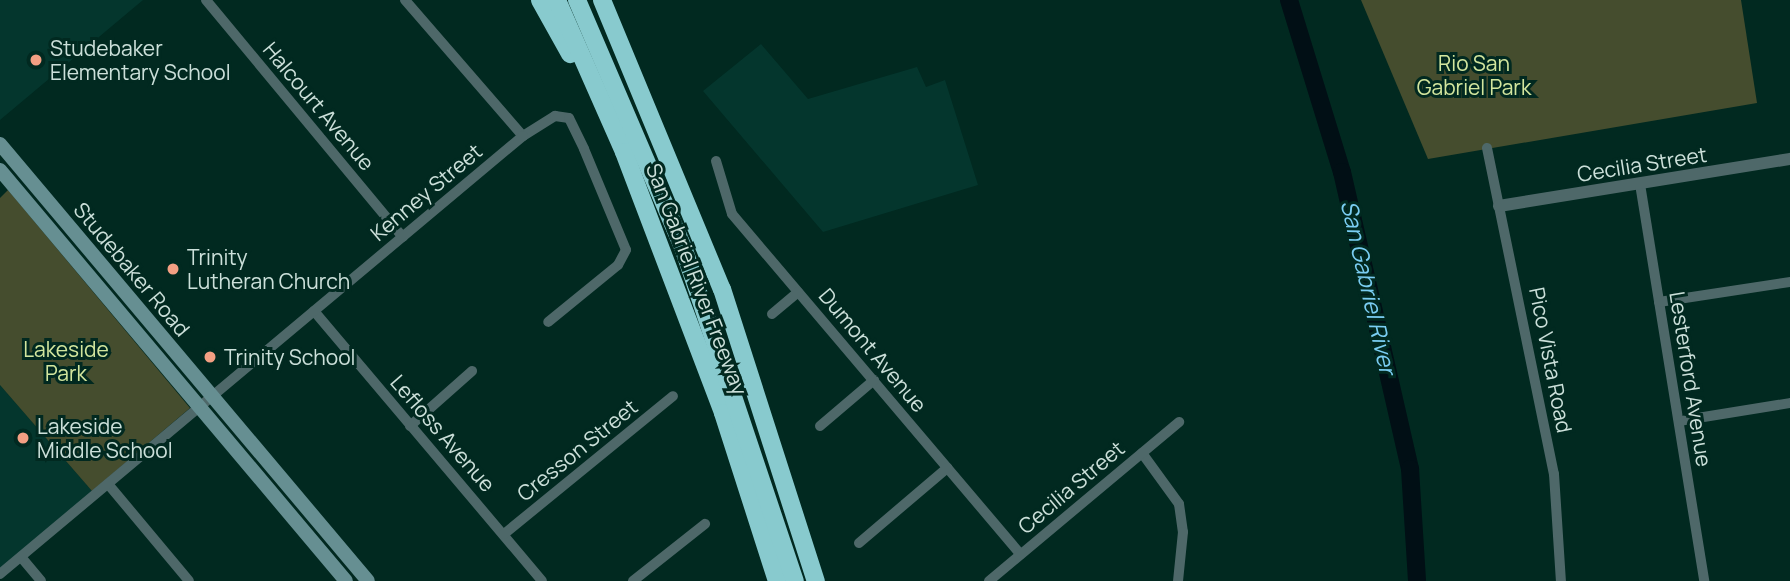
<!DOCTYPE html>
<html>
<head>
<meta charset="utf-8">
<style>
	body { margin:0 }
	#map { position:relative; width:1790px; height:581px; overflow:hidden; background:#012920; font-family:Manrope,sans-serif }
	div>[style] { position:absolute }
	.built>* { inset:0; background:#04362d }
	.green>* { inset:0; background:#454d2e }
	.river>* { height:18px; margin:-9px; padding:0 9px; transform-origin:9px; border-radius:9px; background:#010f15 }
	.minor>* { height:10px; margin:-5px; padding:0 5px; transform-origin:5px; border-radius:5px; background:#4e6869 }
	.tertiary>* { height:12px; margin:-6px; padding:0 6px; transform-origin:6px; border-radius:6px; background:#4e6869 }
	.secondary>* { height:14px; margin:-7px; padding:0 7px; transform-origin:7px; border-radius:7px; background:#668f92 }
	.motorway>* { height:18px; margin:-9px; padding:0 9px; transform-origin:9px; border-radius:9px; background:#88cace }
	.dots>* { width:19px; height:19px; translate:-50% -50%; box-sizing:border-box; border:4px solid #012920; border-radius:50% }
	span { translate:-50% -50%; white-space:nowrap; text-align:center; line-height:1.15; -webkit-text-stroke:6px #012920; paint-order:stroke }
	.poi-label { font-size:21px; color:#cce0da }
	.left { translate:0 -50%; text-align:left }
	.park-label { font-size:21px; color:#d3e69e }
	.street-label { font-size:21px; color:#cce0da }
	.water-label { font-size:23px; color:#7acdf2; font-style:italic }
</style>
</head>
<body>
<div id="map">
	<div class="built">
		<i style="clip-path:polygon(0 0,143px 0,0 120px)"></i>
		<i style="clip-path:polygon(761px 44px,808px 99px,917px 67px,926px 87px,945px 80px,978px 185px,823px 232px,703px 91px)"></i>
		<i style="clip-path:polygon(0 385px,92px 491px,0 569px)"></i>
	</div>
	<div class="green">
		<i style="clip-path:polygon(1361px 0,1741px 0,1757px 103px,1428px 159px)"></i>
		<i style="clip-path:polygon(8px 190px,190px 408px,92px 491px,0 385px,0 198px)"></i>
	</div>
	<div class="river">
		<i style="left:1289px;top:0;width:180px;rotate:72.9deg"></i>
		<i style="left:1342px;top:172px;width:305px;rotate:77.1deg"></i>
		<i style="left:1410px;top:469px;width:112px;rotate:86.4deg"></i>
	</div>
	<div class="minor">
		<i style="left:206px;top:0;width:308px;rotate:50.3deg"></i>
		<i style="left:405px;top:0;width:180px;rotate:49.1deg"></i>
		<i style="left:523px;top:136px;width:38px;rotate:-32deg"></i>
		<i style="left:555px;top:116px;width:14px;rotate:8deg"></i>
		<i style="left:569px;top:118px;width:34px;rotate:64deg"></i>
		<i style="left:584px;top:149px;width:109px;rotate:67.4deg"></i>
		<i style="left:626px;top:250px;width:17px;rotate:118deg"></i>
		<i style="left:618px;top:265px;width:90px;rotate:140.8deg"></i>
		<i style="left:1487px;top:148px;width:333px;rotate:78.4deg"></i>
		<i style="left:1554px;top:474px;width:107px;rotate:86.3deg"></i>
		<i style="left:716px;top:161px;width:55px;rotate:73.2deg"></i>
		<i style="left:732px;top:214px;width:446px;rotate:49.7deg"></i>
		<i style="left:1640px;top:184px;width:402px;rotate:80.8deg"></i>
		<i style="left:1659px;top:302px;width:133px;rotate:-8.7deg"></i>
		<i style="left:314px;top:311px;width:353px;rotate:49.8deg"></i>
		<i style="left:772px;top:314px;width:34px;rotate:-40deg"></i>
		<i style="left:1679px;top:421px;width:112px;rotate:-9.2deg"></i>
		<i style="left:410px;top:426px;width:83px;rotate:-41.6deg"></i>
		<i style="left:820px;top:426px;width:71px;rotate:-40.4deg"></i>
		<i style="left:1142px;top:453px;width:63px;rotate:54deg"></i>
		<i style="left:1179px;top:504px;width:28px;rotate:82deg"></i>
		<i style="left:1183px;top:532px;width:49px;rotate:95.8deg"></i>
		<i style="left:108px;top:484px;width:126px;rotate:50.1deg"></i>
		<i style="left:504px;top:534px;width:218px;rotate:-39.2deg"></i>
		<i style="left:859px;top:543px;width:116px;rotate:-40.4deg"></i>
		<i style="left:21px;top:557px;width:31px;rotate:50deg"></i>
		<i style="left:0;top:574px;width:682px;rotate:-39.95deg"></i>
		<i style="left:633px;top:581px;width:92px;rotate:-38.4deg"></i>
		<i style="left:989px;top:581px;width:248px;rotate:-39.9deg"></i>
	</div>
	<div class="tertiary">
		<i style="left:1499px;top:206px;width:295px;rotate:-9.2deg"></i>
	</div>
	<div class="secondary">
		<i style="left:0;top:144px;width:571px;rotate:49.9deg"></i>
		<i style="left:0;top:170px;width:537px;rotate:49.91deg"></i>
	</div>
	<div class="motorway">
		<i style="left:540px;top:0;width:62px;rotate:60.9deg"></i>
		<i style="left:557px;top:0;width:166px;rotate:66.2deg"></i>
		<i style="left:624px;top:152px;width:279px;rotate:69.2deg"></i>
		<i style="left:723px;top:413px;width:176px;rotate:72.2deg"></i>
		<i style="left:577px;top:0;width:272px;rotate:66.8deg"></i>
		<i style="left:684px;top:250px;width:349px;rotate:71.5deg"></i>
		<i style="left:602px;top:0;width:313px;rotate:67.5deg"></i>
		<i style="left:722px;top:289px;width:307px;rotate:72.2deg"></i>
	</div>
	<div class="dots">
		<i style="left:36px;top:60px;background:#f39f83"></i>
		<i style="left:173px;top:269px;background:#f39f83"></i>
		<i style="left:210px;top:357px;background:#f39f83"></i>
		<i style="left:23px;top:438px;background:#f39f83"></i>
	</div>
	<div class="poi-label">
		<span class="left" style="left:50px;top:60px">Studebaker<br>Elementary School</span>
		<span class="left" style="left:187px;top:269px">Trinity<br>Lutheran Church</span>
		<span class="left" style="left:224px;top:357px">Trinity School</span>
		<span class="left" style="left:37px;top:438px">Lakeside<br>Middle School</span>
	</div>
	<div class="park-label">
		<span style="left:1474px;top:75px">Rio San<br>Gabriel Park</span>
		<span style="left:66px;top:361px">Lakeside<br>Park</span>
	</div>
	<div class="street-label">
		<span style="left:319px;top:106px;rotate:50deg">Halcourt Avenue</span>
		<span style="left:1642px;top:164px;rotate:-9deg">Cecilia Street</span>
		<span style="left:426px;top:192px;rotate:-40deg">Kenney Street</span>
		<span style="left:132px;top:269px;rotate:50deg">Studebaker Road</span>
		<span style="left:697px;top:279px;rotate:69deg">San Gabriel River Freeway</span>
		<span style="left:873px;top:350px;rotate:50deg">Dumont Avenue</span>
		<span style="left:1551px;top:360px;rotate:79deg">Pico Vista Road</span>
		<span style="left:1691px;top:379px;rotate:81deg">Lesterford Avenue</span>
		<span style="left:443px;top:433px;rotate:49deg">Lefloss Avenue</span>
		<span style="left:577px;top:450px;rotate:-39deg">Cresson Street</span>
		<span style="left:1071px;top:487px;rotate:-40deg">Cecilia Street</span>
	</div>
	<div class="water-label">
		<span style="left:1369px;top:287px;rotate:77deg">San Gabriel River</span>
	</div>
</div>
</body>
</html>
